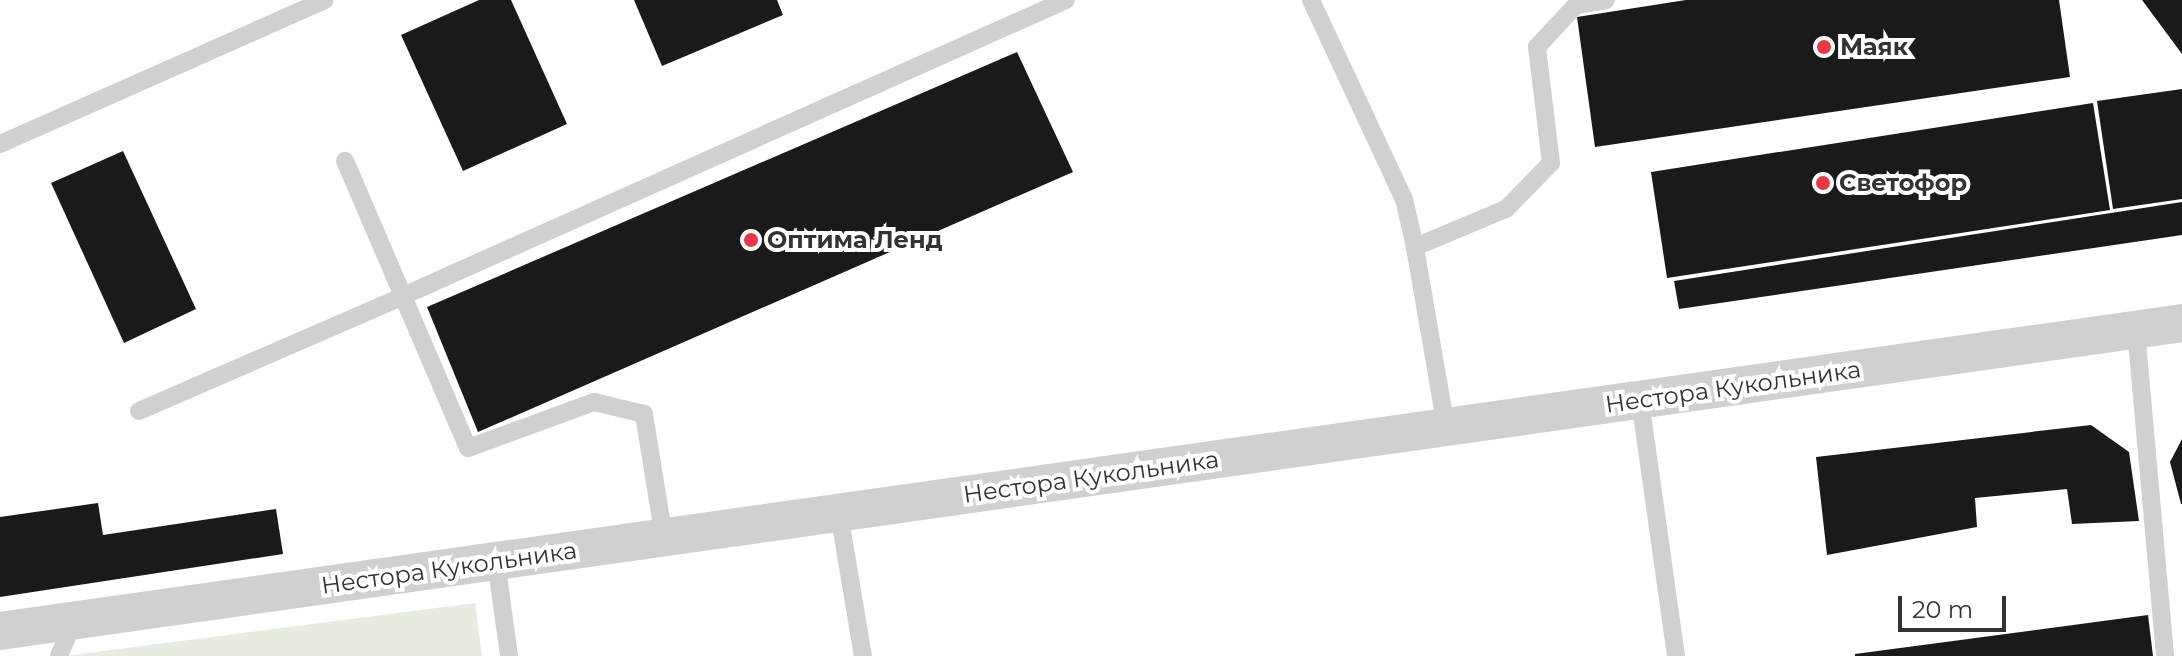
<!DOCTYPE html>
<html>
<head>
<meta charset="utf-8">
<style>
	body { margin:0 }
	#map { position:relative; width:2182px; height:656px; overflow:hidden; background:#fff; font-family:Montserrat,sans-serif }
	div>[style] { position:absolute }
	.green>* { inset:0; background:#e6ecdf }
	.building>* { inset:0; background:#1a1a1a }
	.lane>* { height:18px; margin:-9px; padding:0 9px; transform-origin:9px; border-radius:9px; background:#d0d0d0 }
	.street>* { height:38px; margin:-19px; padding:0 19px; transform-origin:19px; border-radius:19px; background:#d0d0d0 }
	.dots>* { width:22px; height:22px; translate:-50% -50%; box-sizing:border-box; border:4px solid #fff; border-radius:50% }
	span { translate:-50% -50%; white-space:nowrap; text-align:center; line-height:1.15; -webkit-text-stroke:8px #fff; paint-order:stroke }
	.poi-label { font-size:24px; color:#333; font-weight:700 }
	.left { translate:0 -50%; text-align:left }
	.street-label { font-size:24px; color:#333 }
	.scale { position:absolute; left:1898px; top:596px; width:108px; height:36px; box-sizing:border-box; border:4px solid #333; border-top:0; padding-left:10px; font-size:24px; line-height:28px; white-space:nowrap; color:#333; -webkit-text-stroke:6px #fff; paint-order:stroke }
</style>
</head>
<body>
<div id="map">
	<div class="green">
		<i style="clip-path:polygon(475px 603px,482px 656px,65px 656px)"></i>
	</div>
	<div class="building">
		<i style="clip-path:polygon(479px 0,511px 0,567px 124px,463px 171px,401px 35px)"></i>
		<i style="clip-path:polygon(634px 0,777px 0,783px 15px,662px 66px)"></i>
		<i style="clip-path:polygon(1686px 0,2059px 0,2070px 77px,1595px 147px,1577px 17px)"></i>
		<i style="clip-path:polygon(2142px 0,2182px 0,2182px 54px)"></i>
		<i style="clip-path:polygon(1017px 52px,1073px 172px,478px 432px,427px 307px)"></i>
		<i style="clip-path:polygon(2182px 89px,2182px 199px,2113px 209px,2097px 101px)"></i>
		<i style="clip-path:polygon(2093px 103px,2110px 210px,1667px 278px,1651px 172px)"></i>
		<i style="clip-path:polygon(123px 151px,196px 309px,124px 343px,51px 183px)"></i>
		<i style="clip-path:polygon(2182px 202px,2182px 235px,1679px 309px,1674px 281px)"></i>
		<i style="clip-path:polygon(2091px 425px,2129px 452px,2139px 521px,2072px 524px,2067px 489px,1975px 498px,1977px 527px,1827px 555px,1816px 457px)"></i>
		<i style="clip-path:polygon(2182px 439px,2182px 504px,2181px 504px,2170px 462px)"></i>
		<i style="clip-path:polygon(98px 503px,103px 535px,276px 509px,283px 554px,0 597px,0 517px)"></i>
		<i style="clip-path:polygon(2148px 615px,2153px 656px,1855px 656px,1855px 654px)"></i>
	</div>
	<div class="lane">
		<i style="left:1311px;top:0;width:220px;rotate:65deg"></i>
		<i style="left:1404px;top:199px;width:49px;rotate:77.1deg"></i>
		<i style="left:0;top:144px;width:355px;rotate:-23.9deg"></i>
		<i style="left:2136px;top:330px;width:327px;rotate:84.9deg"></i>
		<i style="left:1640px;top:400px;width:259px;rotate:82deg"></i>
		<i style="left:139px;top:411px;width:288px;rotate:-23.5deg"></i>
		<i style="left:403px;top:296px;width:147px;rotate:-113.2deg"></i>
		<i style="left:1446px;top:427px;width:183px;rotate:-99.8deg"></i>
		<i style="left:1415px;top:247px;width:99px;rotate:-22.7deg"></i>
		<i style="left:1506px;top:209px;width:64px;rotate:-45.6deg"></i>
		<i style="left:1551px;top:163px;width:117px;rotate:-96.9deg"></i>
		<i style="left:1537px;top:47px;width:57px;rotate:-47.1deg"></i>
		<i style="left:1576px;top:5px;width:30px;rotate:-9deg"></i>
		<i style="left:839px;top:513px;width:145px;rotate:80.5deg"></i>
		<i style="left:664px;top:538px;width:126px;rotate:-99.2deg"></i>
		<i style="left:644px;top:414px;width:51px;rotate:-166.5deg"></i>
		<i style="left:594px;top:402px;width:134px;rotate:159.9deg"></i>
		<i style="left:468px;top:448px;width:165px;rotate:-113.2deg"></i>
		<i style="left:403px;top:296px;width:726px;rotate:-24.06deg"></i>
		<i style="left:496px;top:561px;width:96px;rotate:82.2deg"></i>
		<i style="left:59px;top:656px;width:38px;rotate:-67deg"></i>
	</div>
	<div class="street">
		<i style="left:0;top:631px;width:2204px;rotate:-8.03deg"></i>
	</div>
	<div class="dots">
		<i style="left:1824px;top:47px;background:#e63946"></i>
		<i style="left:1823px;top:183px;background:#e63946"></i>
		<i style="left:751px;top:240px;background:#e63946"></i>
	</div>
	<div class="poi-label">
		<span class="left" style="left:1840px;top:47px">Маяк</span>
		<span class="left" style="left:1839px;top:183px">Светофор</span>
		<span class="left" style="left:767px;top:240px">Оптима Ленд</span>
	</div>
	<div class="street-label">
		<span style="left:1733px;top:387px;rotate:-8deg">Нестора Кукольника</span>
		<span style="left:1091px;top:477px;rotate:-8deg">Нестора Кукольника</span>
		<span style="left:449px;top:568px;rotate:-8deg">Нестора Кукольника</span>
	</div>
	<div class="scale">20 m</div>
</div>
</body>
</html>
